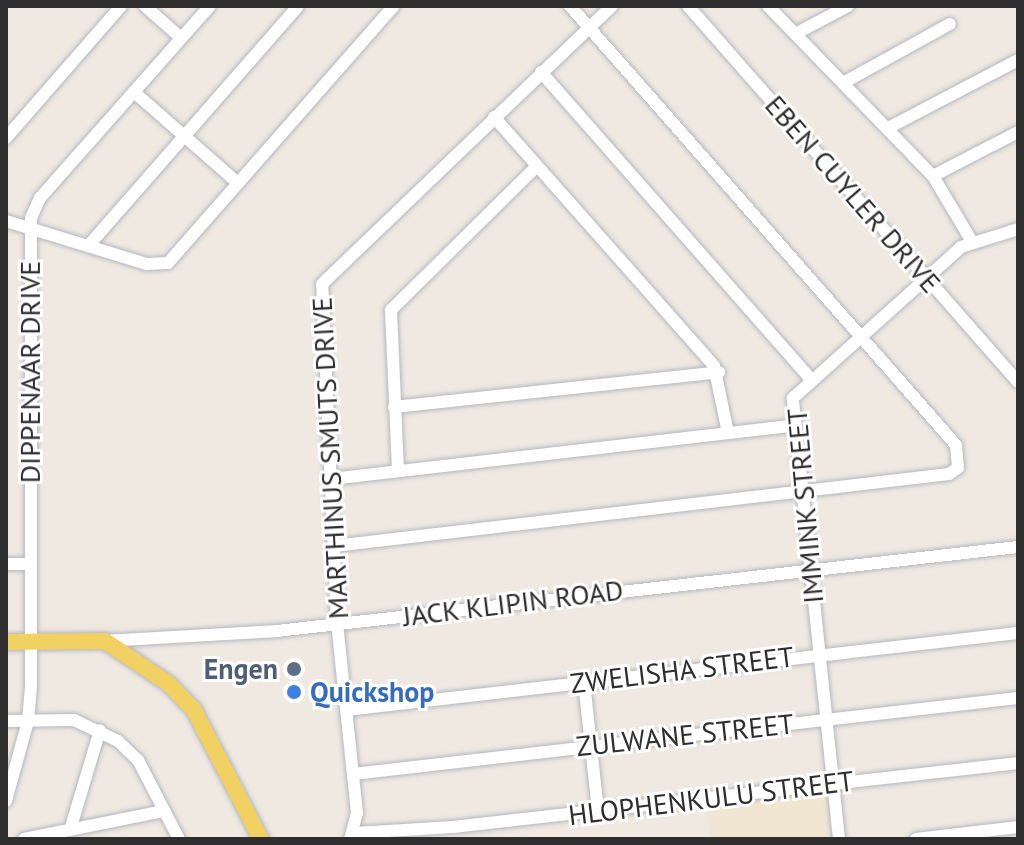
<!DOCTYPE html>
<html>
<head>
<meta charset="utf-8">
<style>
	body { margin:0 }
	#map { position:relative; width:1024px; height:845px; overflow:hidden; background:#efe9e1; font-family:"PT Sans",sans-serif }
	div>[style] { position:absolute }
	.education>* { inset:0; background:#f0e6d1 }
	.roads { filter:drop-shadow(0 0 2px #b4b7c1) drop-shadow(0 0 2px #b4b7c1) }
	.minor>* { height:12px; margin:-6px; padding:0 6px; transform-origin:6px; border-radius:6px; background:#fff }
	.major>* { height:16px; margin:-8px; padding:0 8px; transform-origin:8px; border-radius:8px; background:#f2d163 }
	.dots>* { width:22px; height:22px; translate:-50% -50%; box-sizing:border-box; border:4px solid #fff; border-radius:50% }
	span { translate:-50% -50%; white-space:nowrap; text-align:center; line-height:1.15; -webkit-text-stroke:6px #fff; paint-order:stroke }
	.street-label { font-size:28px; color:#2e2e2e }
	.service-label { font-size:28px; color:#4e5e75; font-weight:700 }
	.right { translate:-100% -50%; text-align:right }
	.shop-label { font-size:28px; color:#366cbe; font-weight:700 }
	.left { translate:0 -50%; text-align:left }
	.frame { position:absolute; inset:0; border:8px solid #2e2e2e; pointer-events:none }
</style>
</head>
<body>
<div id="map">
	<div class="education">
		<i style="clip-path:polygon(826px 789px,832px 839px,710px 839px,706px 804px)"></i>
	</div>
	<div class="roads">
		<div class="minor">
			<i style="left:145px;top:6px;width:48px;rotate:41.6deg"></i>
			<i style="left:688px;top:6px;width:500px;rotate:48.73deg"></i>
			<i style="left:768px;top:6px;width:237px;rotate:45.9deg"></i>
			<i style="left:933px;top:176px;width:74px;rotate:59.3deg"></i>
			<i style="left:795px;top:34px;width:60px;rotate:-27.8deg"></i>
			<i style="left:541px;top:72px;width:409px;rotate:48.7deg"></i>
			<i style="left:843px;top:83px;width:122px;rotate:-28.9deg"></i>
			<i style="left:134px;top:92px;width:138px;rotate:41.2deg"></i>
			<i style="left:494px;top:117px;width:332px;rotate:48.5deg"></i>
			<i style="left:714px;top:366px;width:68px;rotate:78.2deg"></i>
			<i style="left:888px;top:128px;width:147px;rotate:-27.6deg"></i>
			<i style="left:6px;top:138px;width:175px;rotate:-48.9deg"></i>
			<i style="left:933px;top:176px;width:96px;rotate:-27.4deg"></i>
			<i style="left:6px;top:221px;width:147px;rotate:17deg"></i>
			<i style="left:147px;top:264px;width:21px;rotate:-3deg"></i>
			<i style="left:168px;top:263px;width:342px;rotate:-48.7deg"></i>
			<i style="left:89px;top:245px;width:317px;rotate:-48.8deg"></i>
			<i style="left:394px;top:407px;width:327px;rotate:-6.1deg"></i>
			<i style="left:398px;top:471px;width:161px;rotate:-92.5deg"></i>
			<i style="left:391px;top:310px;width:205px;rotate:-44.6deg"></i>
			<i style="left:331px;top:479px;width:464px;rotate:-6.6deg"></i>
			<i style="left:334px;top:546px;width:619px;rotate:-6.68deg"></i>
			<i style="left:949px;top:474px;width:11px;rotate:-34deg"></i>
			<i style="left:958px;top:468px;width:23px;rotate:-95deg"></i>
			<i style="left:956px;top:445px;width:585px;rotate:-131.32deg"></i>
			<i style="left:6px;top:564px;width:24px"></i>
			<i style="left:105px;top:641px;width:172px;rotate:-3.3deg"></i>
			<i style="left:277px;top:631px;width:746px;rotate:-6.47deg"></i>
			<i style="left:584px;top:682px;width:130px;rotate:83.8deg"></i>
			<i style="left:346px;top:710px;width:676px;rotate:-6.54deg"></i>
			<i style="left:6px;top:721px;width:68px;rotate:-0.8deg"></i>
			<i style="left:74px;top:720px;width:49px;rotate:25.5deg"></i>
			<i style="left:118px;top:741px;width:28px;rotate:44deg"></i>
			<i style="left:138px;top:760px;width:89px;rotate:62.6deg"></i>
			<i style="left:353px;top:774px;width:669px;rotate:-6.52deg"></i>
			<i style="left:6px;top:801px;width:83px;rotate:-74.6deg"></i>
			<i style="left:28px;top:721px;width:36px;rotate:-85deg"></i>
			<i style="left:31px;top:685px;width:467px;rotate:-90deg"></i>
			<i style="left:31px;top:218px;width:22px;rotate:-66deg"></i>
			<i style="left:40px;top:198px;width:256px;rotate:-48.5deg"></i>
			<i style="left:70px;top:830px;width:104px;rotate:-73.3deg"></i>
			<i style="left:355px;top:833px;width:98px;rotate:-3.5deg"></i>
			<i style="left:453px;top:827px;width:569px;rotate:-6.46deg"></i>
			<i style="left:24px;top:839px;width:143px;rotate:-11.3deg"></i>
			<i style="left:350px;top:839px;width:27px;rotate:-75deg"></i>
			<i style="left:357px;top:813px;width:191px;rotate:-96deg"></i>
			<i style="left:337px;top:623px;width:339px;rotate:-92.5deg"></i>
			<i style="left:322px;top:284px;width:402px;rotate:-43.8deg"></i>
			<i style="left:839px;top:839px;width:443px;rotate:-96deg"></i>
			<i style="left:793px;top:398px;width:226px;rotate:-41.9deg"></i>
			<i style="left:961px;top:247px;width:60px;rotate:-17.5deg"></i>
			<i style="left:916px;top:839px;width:103px;rotate:-6.7deg"></i>
		</div>
		<div class="major">
			<i style="left:6px;top:642px;width:99px;rotate:-0.6deg"></i>
			<i style="left:105px;top:641px;width:77px;rotate:33.9deg"></i>
			<i style="left:169px;top:684px;width:36px;rotate:46deg"></i>
			<i style="left:194px;top:710px;width:145px;rotate:62.6deg"></i>
		</div>
	</div>
	<div class="dots">
		<i style="left:294px;top:669px;background:#5c6f8a"></i>
		<i style="left:294px;top:692px;background:#3f7fe0"></i>
	</div>
	<div class="street-label">
		<span style="left:853px;top:194px;rotate:49deg">EBEN CUYLER DRIVE</span>
		<span style="left:30px;top:372px;rotate:-90deg">DIPPENAAR DRIVE</span>
		<span style="left:330px;top:458px;rotate:-93deg">MARTHINUS SMUTS DRIVE</span>
		<span style="left:805px;top:506px;rotate:-95deg">IMMINK STREET</span>
		<span style="left:513px;top:603px;rotate:-7deg">JACK KLIPIN ROAD</span>
		<span style="left:682px;top:670px;rotate:-7deg">ZWELISHA STREET</span>
		<span style="left:685px;top:735px;rotate:-6deg">ZULWANE STREET</span>
		<span style="left:711px;top:798px;rotate:-7deg">HLOPHENKULU STREET</span>
	</div>
	<div class="service-label">
		<span class="right" style="left:278px;top:669px">Engen</span>
	</div>
	<div class="shop-label">
		<span class="left" style="left:310px;top:692px">Quickshop</span>
	</div>
	<div class="frame"></div>
</div>
</body>
</html>
